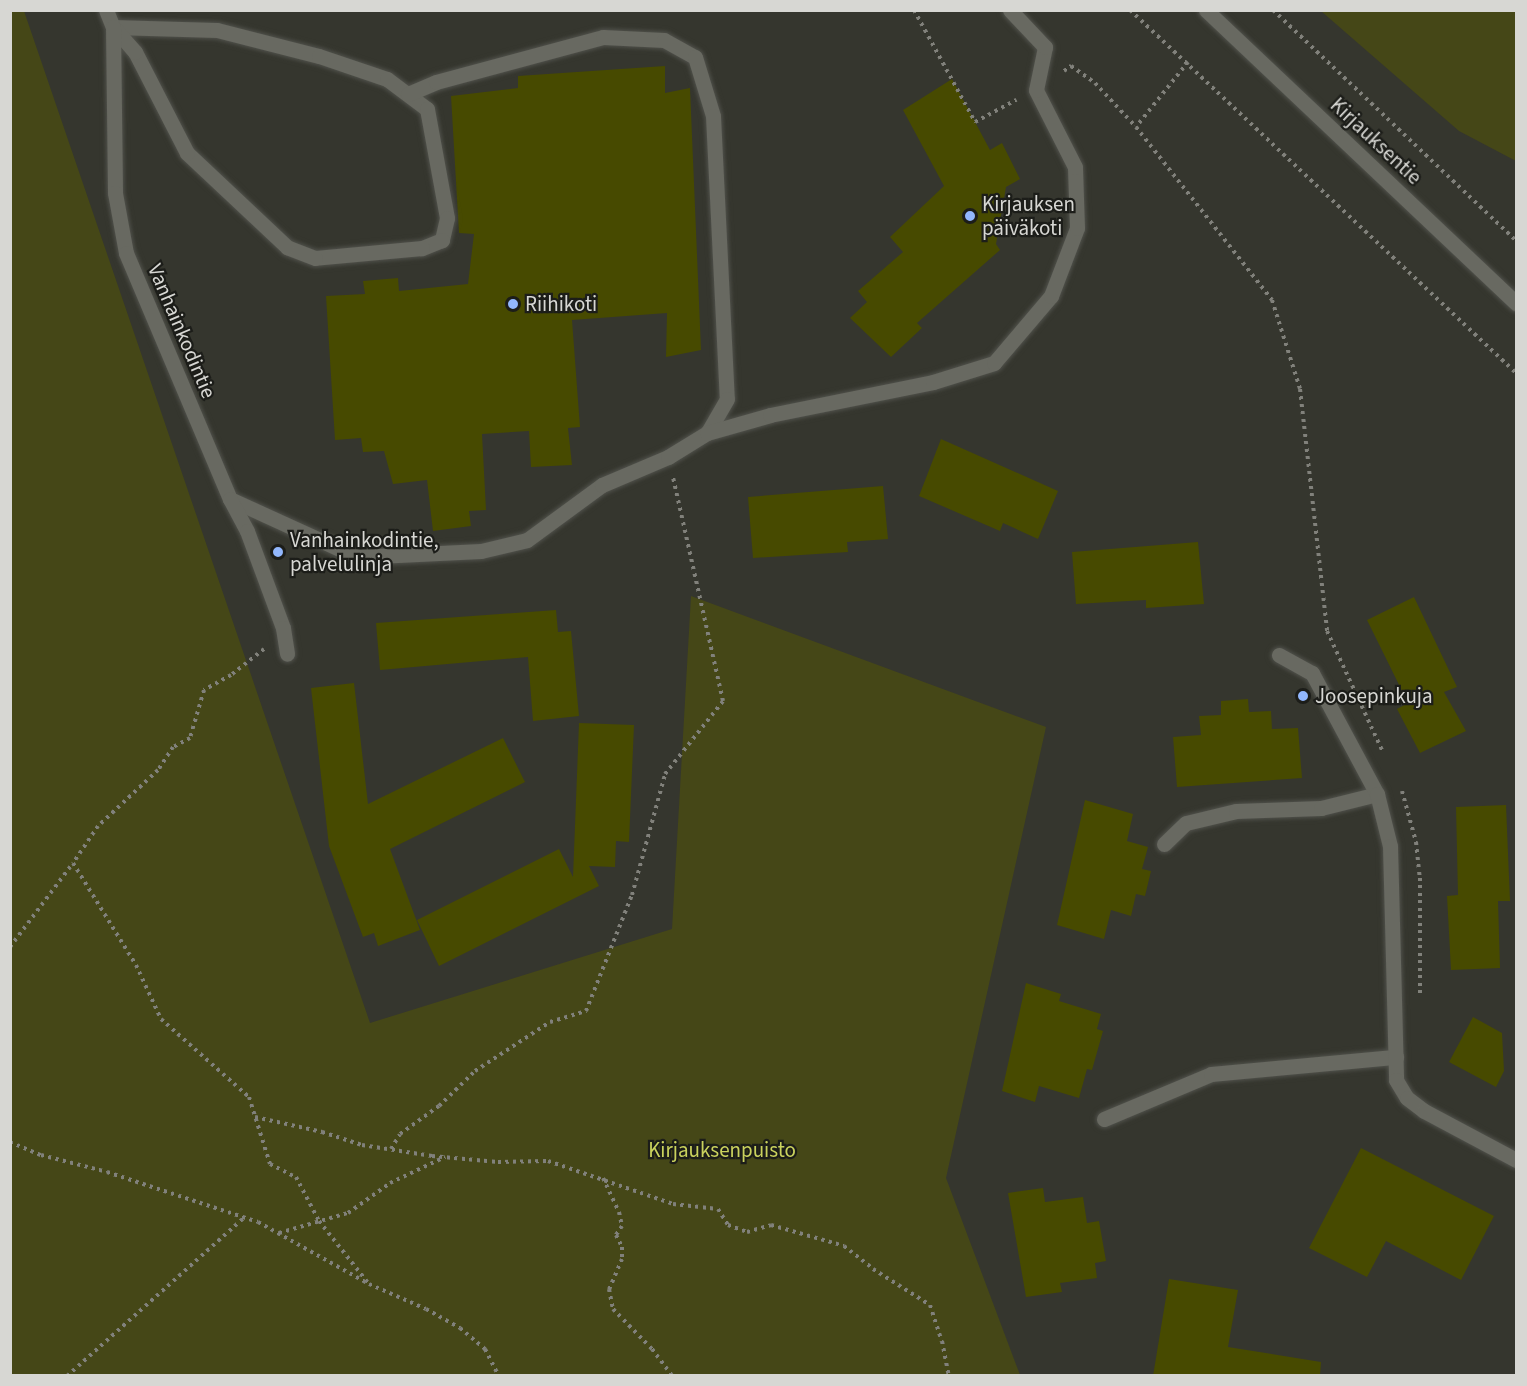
<!DOCTYPE html>
<html>
<head>
<meta charset="utf-8">
<style>
	body { margin:0 }
	#map { position:relative; width:1527px; height:1386px; overflow:hidden; background:#35362e; font-family:"Source Sans 3",sans-serif }
	div>[style] { position:absolute }
	.green>* { inset:0; background:#454717 }
	.building>* { inset:0; background:#474a00 }
	.path>* { height:4px; margin-top:-2px; transform-origin:0; background:repeating-linear-gradient(90deg,#81817b 0 3px,transparent 0 7.5px) }
	.roads { filter:drop-shadow(0 0 2px #50514b) drop-shadow(0 0 2px #50514b) }
	.service>* { height:15px; margin:-7.5px; padding:0 7.5px; transform-origin:7.5px; border-radius:7.5px; background:#686961 }
	.minor>* { height:15px; margin:-7.5px; padding:0 7.5px; transform-origin:7.5px; border-radius:7.5px; background:#686961 }
	.tertiary>* { height:15px; margin:-7.5px; padding:0 7.5px; transform-origin:7.5px; border-radius:7.5px; background:#686961 }
	.dots>* { width:16px; height:16px; translate:-50% -50%; box-sizing:border-box; border:3px solid #1c1d19; border-radius:50% }
	span { translate:-50% -50%; white-space:nowrap; text-align:center; line-height:1.15; -webkit-text-stroke:4.5px #1c1d19; paint-order:stroke }
	.street-label { font-size:21px; color:#d7d7d3 }
	.poi-label { font-size:21px; color:#d7d7d3 }
	.left { translate:0 -50%; text-align:left }
	.park-label { font-size:21px; color:#cad25d }
	.frame { position:absolute; inset:0; border:12px solid #d7d7d3; pointer-events:none }
</style>
</head>
<body>
<div id="map">
	<div class="green">
		<i style="clip-path:polygon(10px 11px,24px 11px,370px 1023px,672px 929px,691px 596px,1046px 727px,946px 1178px,1020px 1375px,11px 1375px)"></i>
		<i style="clip-path:polygon(1321px 11px,1516px 11px,1516px 161px,1459px 131px)"></i>
	</div>
	<div class="building">
		<i style="clip-path:polygon(665px 66px,665px 93px,690px 88px,701px 350px,666px 357px,667px 313px,572px 320px,580px 427px,568px 428px,572px 465px,531px 467px,529px 431px,482px 434px,486px 510px,469px 511px,471px 526px,433px 531px,427px 480px,393px 484px,384px 451px,363px 452px,361px 438px,335px 440px,326px 296px,365px 294px,363px 281px,398px 278px,399px 291px,468px 284px,474px 234px,459px 233px,451px 96px,518px 88px,518px 76px)"></i>
		<i style="clip-path:polygon(952px 79px,990px 150px,1002px 143px,1020px 179px,1006px 187px,996px 244px,1000px 250px,917px 323px,922px 328px,891px 357px,850px 318px,867px 302px,858px 291px,903px 252px,890px 237px,944px 186px,903px 110px)"></i>
		<i style="clip-path:polygon(941px 439px,1058px 491px,1038px 539px,1003px 523px,1000px 531px,919px 496px)"></i>
		<i style="clip-path:polygon(883px 486px,888px 539px,847px 542px,848px 552px,753px 558px,748px 497px)"></i>
		<i style="clip-path:polygon(1198px 542px,1204px 604px,1146px 608px,1146px 600px,1076px 604px,1072px 552px)"></i>
		<i style="clip-path:polygon(1414px 597px,1457px 687px,1444px 692px,1466px 731px,1420px 753px,1397px 709px,1408px 703px,1367px 620px)"></i>
		<i style="clip-path:polygon(556px 610px,558px 632px,571px 631px,579px 716px,533px 721px,528px 657px,380px 670px,376px 623px)"></i>
		<i style="clip-path:polygon(354px 683px,368px 804px,503px 738px,525px 782px,390px 849px,420px 930px,378px 946px,374px 933px,363px 937px,329px 846px,311px 688px)"></i>
		<i style="clip-path:polygon(1248px 699px,1249px 712px,1271px 711px,1272px 729px,1298px 728px,1302px 778px,1177px 787px,1173px 737px,1201px 735px,1199px 716px,1221px 715px,1221px 701px)"></i>
		<i style="clip-path:polygon(579px 723px,634px 725px,629px 842px,616px 841px,615px 867px,589px 866px,599px 886px,439px 966px,417px 920px,559px 849px,573px 877px)"></i>
		<i style="clip-path:polygon(1085px 800px,1133px 814px,1127px 841px,1148px 847px,1142px 869px,1151px 871px,1145px 896px,1136px 894px,1131px 916px,1111px 910px,1104px 939px,1057px 925px)"></i>
		<i style="clip-path:polygon(1506px 805px,1510px 901px,1498px 901px,1500px 968px,1451px 970px,1447px 896px,1458px 895px,1456px 807px)"></i>
		<i style="clip-path:polygon(1026px 983px,1061px 994px,1059px 1001px,1101px 1014px,1097px 1029px,1103px 1031px,1092px 1070px,1087px 1069px,1079px 1098px,1039px 1086px,1035px 1102px,1002px 1091px)"></i>
		<i style="clip-path:polygon(1473px 1017px,1502px 1033px,1504px 1071px,1496px 1087px,1449px 1062px)"></i>
		<i style="clip-path:polygon(1361px 1148px,1494px 1216px,1461px 1280px,1386px 1241px,1367px 1277px,1309px 1248px)"></i>
		<i style="clip-path:polygon(1043px 1188px,1045px 1202px,1083px 1197px,1087px 1223px,1099px 1221px,1106px 1261px,1095px 1263px,1097px 1278px,1060px 1283px,1062px 1292px,1026px 1297px,1008px 1193px)"></i>
		<i style="clip-path:polygon(1169px 1279px,1238px 1290px,1228px 1347px,1321px 1362px,1320px 1376px,1153px 1376px)"></i>
	</div>
	<div class="path">
		<i style="left:914px;top:10px;width:128px;rotate:61.4deg"></i>
		<i style="left:975px;top:122px;width:47px;rotate:-28.2deg"></i>
		<i style="left:1130px;top:10px;width:530px;rotate:43.24deg"></i>
		<i style="left:1273px;top:10px;width:335px;rotate:43.5deg"></i>
		<i style="left:1188px;top:62px;width:83px;rotate:128.7deg"></i>
		<i style="left:1136px;top:127px;width:220px;rotate:51.8deg"></i>
		<i style="left:1272px;top:300px;width:93px;rotate:72.5deg"></i>
		<i style="left:1300px;top:389px;width:244px;rotate:83.6deg"></i>
		<i style="left:1327px;top:631px;width:133px;rotate:65.2deg"></i>
		<i style="left:1064px;top:71px;width:9px;rotate:-36deg"></i>
		<i style="left:1071px;top:66px;width:29px;rotate:35deg"></i>
		<i style="left:1095px;top:83px;width:60px;rotate:47deg"></i>
		<i style="left:264px;top:649px;width:42px;rotate:141.8deg"></i>
		<i style="left:231px;top:675px;width:31px;rotate:151deg"></i>
		<i style="left:204px;top:690px;width:50px;rotate:106.3deg"></i>
		<i style="left:190px;top:738px;width:19px;rotate:152deg"></i>
		<i style="left:173px;top:747px;width:27px;rotate:123deg"></i>
		<i style="left:158px;top:770px;width:82px;rotate:137deg"></i>
		<i style="left:98px;top:826px;width:45px;rotate:124deg"></i>
		<i style="left:73px;top:863px;width:120px;rotate:58.3deg"></i>
		<i style="left:136px;top:965px;width:60px;rotate:65.2deg"></i>
		<i style="left:161px;top:1019px;width:118px;rotate:41.6deg"></i>
		<i style="left:249px;top:1097px;width:70px;rotate:72.6deg"></i>
		<i style="left:270px;top:1164px;width:29px;rotate:27deg"></i>
		<i style="left:296px;top:1177px;width:50px;rotate:62.4deg"></i>
		<i style="left:319px;top:1221px;width:80px;rotate:51.6deg"></i>
		<i style="left:1402px;top:791px;width:53px;rotate:74.6deg"></i>
		<i style="left:1416px;top:842px;width:36px;rotate:84deg"></i>
		<i style="left:1420px;top:878px;width:116px;rotate:90deg"></i>
		<i style="left:10px;top:947px;width:105px;rotate:-53.1deg"></i>
		<i style="left:255px;top:1117px;width:69px;rotate:12.6deg"></i>
		<i style="left:322px;top:1132px;width:42px;rotate:18deg"></i>
		<i style="left:362px;top:1145px;width:71px;rotate:8.9deg"></i>
		<i style="left:432px;top:1156px;width:66px;rotate:5.2deg"></i>
		<i style="left:498px;top:1162px;width:50px;rotate:-1.1deg"></i>
		<i style="left:548px;top:1161px;width:132px;rotate:19deg"></i>
		<i style="left:673px;top:1204px;width:45px;rotate:6.3deg"></i>
		<i style="left:718px;top:1209px;width:19px;rotate:58deg"></i>
		<i style="left:728px;top:1225px;width:20px;rotate:20deg"></i>
		<i style="left:747px;top:1232px;width:25px;rotate:-16deg"></i>
		<i style="left:771px;top:1225px;width:76px;rotate:16deg"></i>
		<i style="left:844px;top:1246px;width:37px;rotate:38deg"></i>
		<i style="left:873px;top:1269px;width:67px;rotate:32.3deg"></i>
		<i style="left:930px;top:1305px;width:38px;rotate:72deg"></i>
		<i style="left:942px;top:1341px;width:36px;rotate:79deg"></i>
		<i style="left:10px;top:1142px;width:34px;rotate:23deg"></i>
		<i style="left:41px;top:1155px;width:68px;rotate:14.4deg"></i>
		<i style="left:107px;top:1172px;width:159px;rotate:18.3deg"></i>
		<i style="left:258px;top:1222px;width:127px;rotate:29.2deg"></i>
		<i style="left:369px;top:1284px;width:62px;rotate:23.7deg"></i>
		<i style="left:426px;top:1309px;width:39px;rotate:29deg"></i>
		<i style="left:460px;top:1328px;width:33px;rotate:40deg"></i>
		<i style="left:485px;top:1349px;width:30px;rotate:63deg"></i>
		<i style="left:391px;top:1149px;width:17px;rotate:-59deg"></i>
		<i style="left:400px;top:1134px;width:48px;rotate:-35.7deg"></i>
		<i style="left:439px;top:1106px;width:50px;rotate:-44.2deg"></i>
		<i style="left:475px;top:1071px;width:90px;rotate:-33.2deg"></i>
		<i style="left:550px;top:1022px;width:38px;rotate:-17deg"></i>
		<i style="left:586px;top:1011px;width:125px;rotate:-68.4deg"></i>
		<i style="left:632px;top:895px;width:125px;rotate:-74.7deg"></i>
		<i style="left:665px;top:774px;width:93px;rotate:-51.5deg"></i>
		<i style="left:723px;top:701px;width:229px;rotate:-102.6deg"></i>
		<i style="left:603px;top:1178px;width:38px;rotate:65deg"></i>
		<i style="left:619px;top:1212px;width:14px;rotate:78deg"></i>
		<i style="left:622px;top:1226px;width:11px;rotate:124deg"></i>
		<i style="left:616px;top:1235px;width:13px;rotate:63deg"></i>
		<i style="left:622px;top:1247px;width:12px;rotate:90deg"></i>
		<i style="left:622px;top:1259px;width:33px;rotate:113deg"></i>
		<i style="left:609px;top:1289px;width:20px;rotate:79deg"></i>
		<i style="left:613px;top:1309px;width:56px;rotate:45.7deg"></i>
		<i style="left:652px;top:1349px;width:34px;rotate:53deg"></i>
		<i style="left:279px;top:1233px;width:72px;rotate:-16.2deg"></i>
		<i style="left:348px;top:1213px;width:52px;rotate:-35.5deg"></i>
		<i style="left:390px;top:1183px;width:61px;rotate:-25.3deg"></i>
		<i style="left:67px;top:1376px;width:237px;rotate:-41.8deg"></i>
	</div>
	<div class="roads">
		<div class="service">
			<i style="left:113px;top:27px;width:104px;rotate:1.7deg"></i>
			<i style="left:217px;top:30px;width:105px;rotate:14.3deg"></i>
			<i style="left:319px;top:56px;width:72px;rotate:18.7deg"></i>
			<i style="left:387px;top:79px;width:50px;rotate:36.9deg"></i>
			<i style="left:427px;top:109px;width:111px;rotate:79.6deg"></i>
			<i style="left:447px;top:218px;width:23px;rotate:103deg"></i>
			<i style="left:442px;top:240px;width:22px;rotate:158deg"></i>
			<i style="left:422px;top:248px;width:107px;rotate:174.7deg"></i>
			<i style="left:315px;top:258px;width:30px;rotate:-159deg"></i>
			<i style="left:287px;top:247px;width:137px;rotate:-136.8deg"></i>
			<i style="left:187px;top:153px;width:114px;rotate:-117.2deg"></i>
			<i style="left:135px;top:52px;width:33px;rotate:-131deg"></i>
			<i style="left:408px;top:94px;width:30px;rotate:-23deg"></i>
			<i style="left:436px;top:82px;width:173px;rotate:-15.1deg"></i>
			<i style="left:603px;top:37px;width:61px;rotate:2.8deg"></i>
			<i style="left:664px;top:40px;width:35px;rotate:29deg"></i>
			<i style="left:695px;top:57px;width:62px;rotate:73deg"></i>
			<i style="left:713px;top:116px;width:283px;rotate:87.2deg"></i>
			<i style="left:727px;top:399px;width:39px;rotate:120deg"></i>
			<i style="left:230px;top:499px;width:140px;rotate:24.5deg"></i>
			<i style="left:357px;top:557px;width:124px;rotate:-2.8deg"></i>
			<i style="left:481px;top:551px;width:47px;rotate:-13.4deg"></i>
			<i style="left:527px;top:540px;width:93px;rotate:-36.3deg"></i>
			<i style="left:602px;top:485px;width:72px;rotate:-23deg"></i>
			<i style="left:668px;top:457px;width:46px;rotate:-31.6deg"></i>
			<i style="left:707px;top:433px;width:66px;rotate:-15.9deg"></i>
			<i style="left:770px;top:415px;width:166px;rotate:-11.4deg"></i>
			<i style="left:933px;top:382px;width:64px;rotate:-17.3deg"></i>
			<i style="left:994px;top:363px;width:88px;rotate:-49.6deg"></i>
			<i style="left:1051px;top:296px;width:73px;rotate:-69.1deg"></i>
			<i style="left:1077px;top:228px;width:61px;rotate:-91.9deg"></i>
			<i style="left:1075px;top:167px;width:86px;rotate:-116.9deg"></i>
			<i style="left:1036px;top:90px;width:44px;rotate:-78.2deg"></i>
			<i style="left:1164px;top:844px;width:30px;rotate:-44deg"></i>
			<i style="left:1186px;top:823px;width:51px;rotate:-13.5deg"></i>
			<i style="left:1236px;top:811px;width:85px;rotate:-2deg"></i>
			<i style="left:1321px;top:808px;width:58px;rotate:-14deg"></i>
			<i style="left:1104px;top:1119px;width:116px;rotate:-22.8deg"></i>
			<i style="left:1211px;top:1074px;width:186px;rotate:-5.3deg"></i>
		</div>
		<div class="minor">
			<i style="left:106px;top:10px;width:18px;rotate:68deg"></i>
			<i style="left:113px;top:27px;width:166px;rotate:89.3deg"></i>
			<i style="left:115px;top:193px;width:61px;rotate:79.6deg"></i>
			<i style="left:126px;top:253px;width:267px;rotate:67.1deg"></i>
			<i style="left:230px;top:499px;width:36px;rotate:62deg"></i>
			<i style="left:247px;top:531px;width:103px;rotate:69.6deg"></i>
			<i style="left:283px;top:628px;width:26px;rotate:81deg"></i>
			<i style="left:1010px;top:10px;width:51px;rotate:46.6deg"></i>
			<i style="left:1279px;top:655px;width:38px;rotate:29deg"></i>
			<i style="left:1312px;top:673px;width:137px;rotate:61.8deg"></i>
			<i style="left:1377px;top:794px;width:54px;rotate:76deg"></i>
			<i style="left:1390px;top:846px;width:234px;rotate:88.5deg"></i>
			<i style="left:1396px;top:1080px;width:21px;rotate:59deg"></i>
			<i style="left:1407px;top:1098px;width:21px;rotate:37deg"></i>
			<i style="left:1424px;top:1111px;width:104px;rotate:28deg"></i>
		</div>
		<div class="tertiary">
			<i style="left:1206px;top:10px;width:427px;rotate:43.4deg"></i>
		</div>
	</div>
	<div class="dots">
		<i style="left:970px;top:216px;background:#92b7fd"></i>
		<i style="left:513px;top:304px;background:#92b7fd"></i>
		<i style="left:278px;top:552px;background:#92b7fd"></i>
		<i style="left:1303px;top:696px;background:#92b7fd"></i>
	</div>
	<div class="street-label">
		<span style="left:1376px;top:141px;rotate:43deg">Kirjauksentie</span>
		<span style="left:182px;top:331px;rotate:67deg">Vanhainkodintie</span>
	</div>
	<div class="poi-label">
		<span class="left" style="left:982px;top:216px">Kirjauksen<br>päiväkoti</span>
		<span class="left" style="left:525px;top:304px">Riihikoti</span>
		<span class="left" style="left:290px;top:552px">Vanhainkodintie,<br>palvelulinja</span>
		<span class="left" style="left:1315px;top:696px">Joosepinkuja</span>
	</div>
	<div class="park-label">
		<span style="left:722px;top:1150px">Kirjauksenpuisto</span>
	</div>
	<div class="frame"></div>
</div>
</body>
</html>
